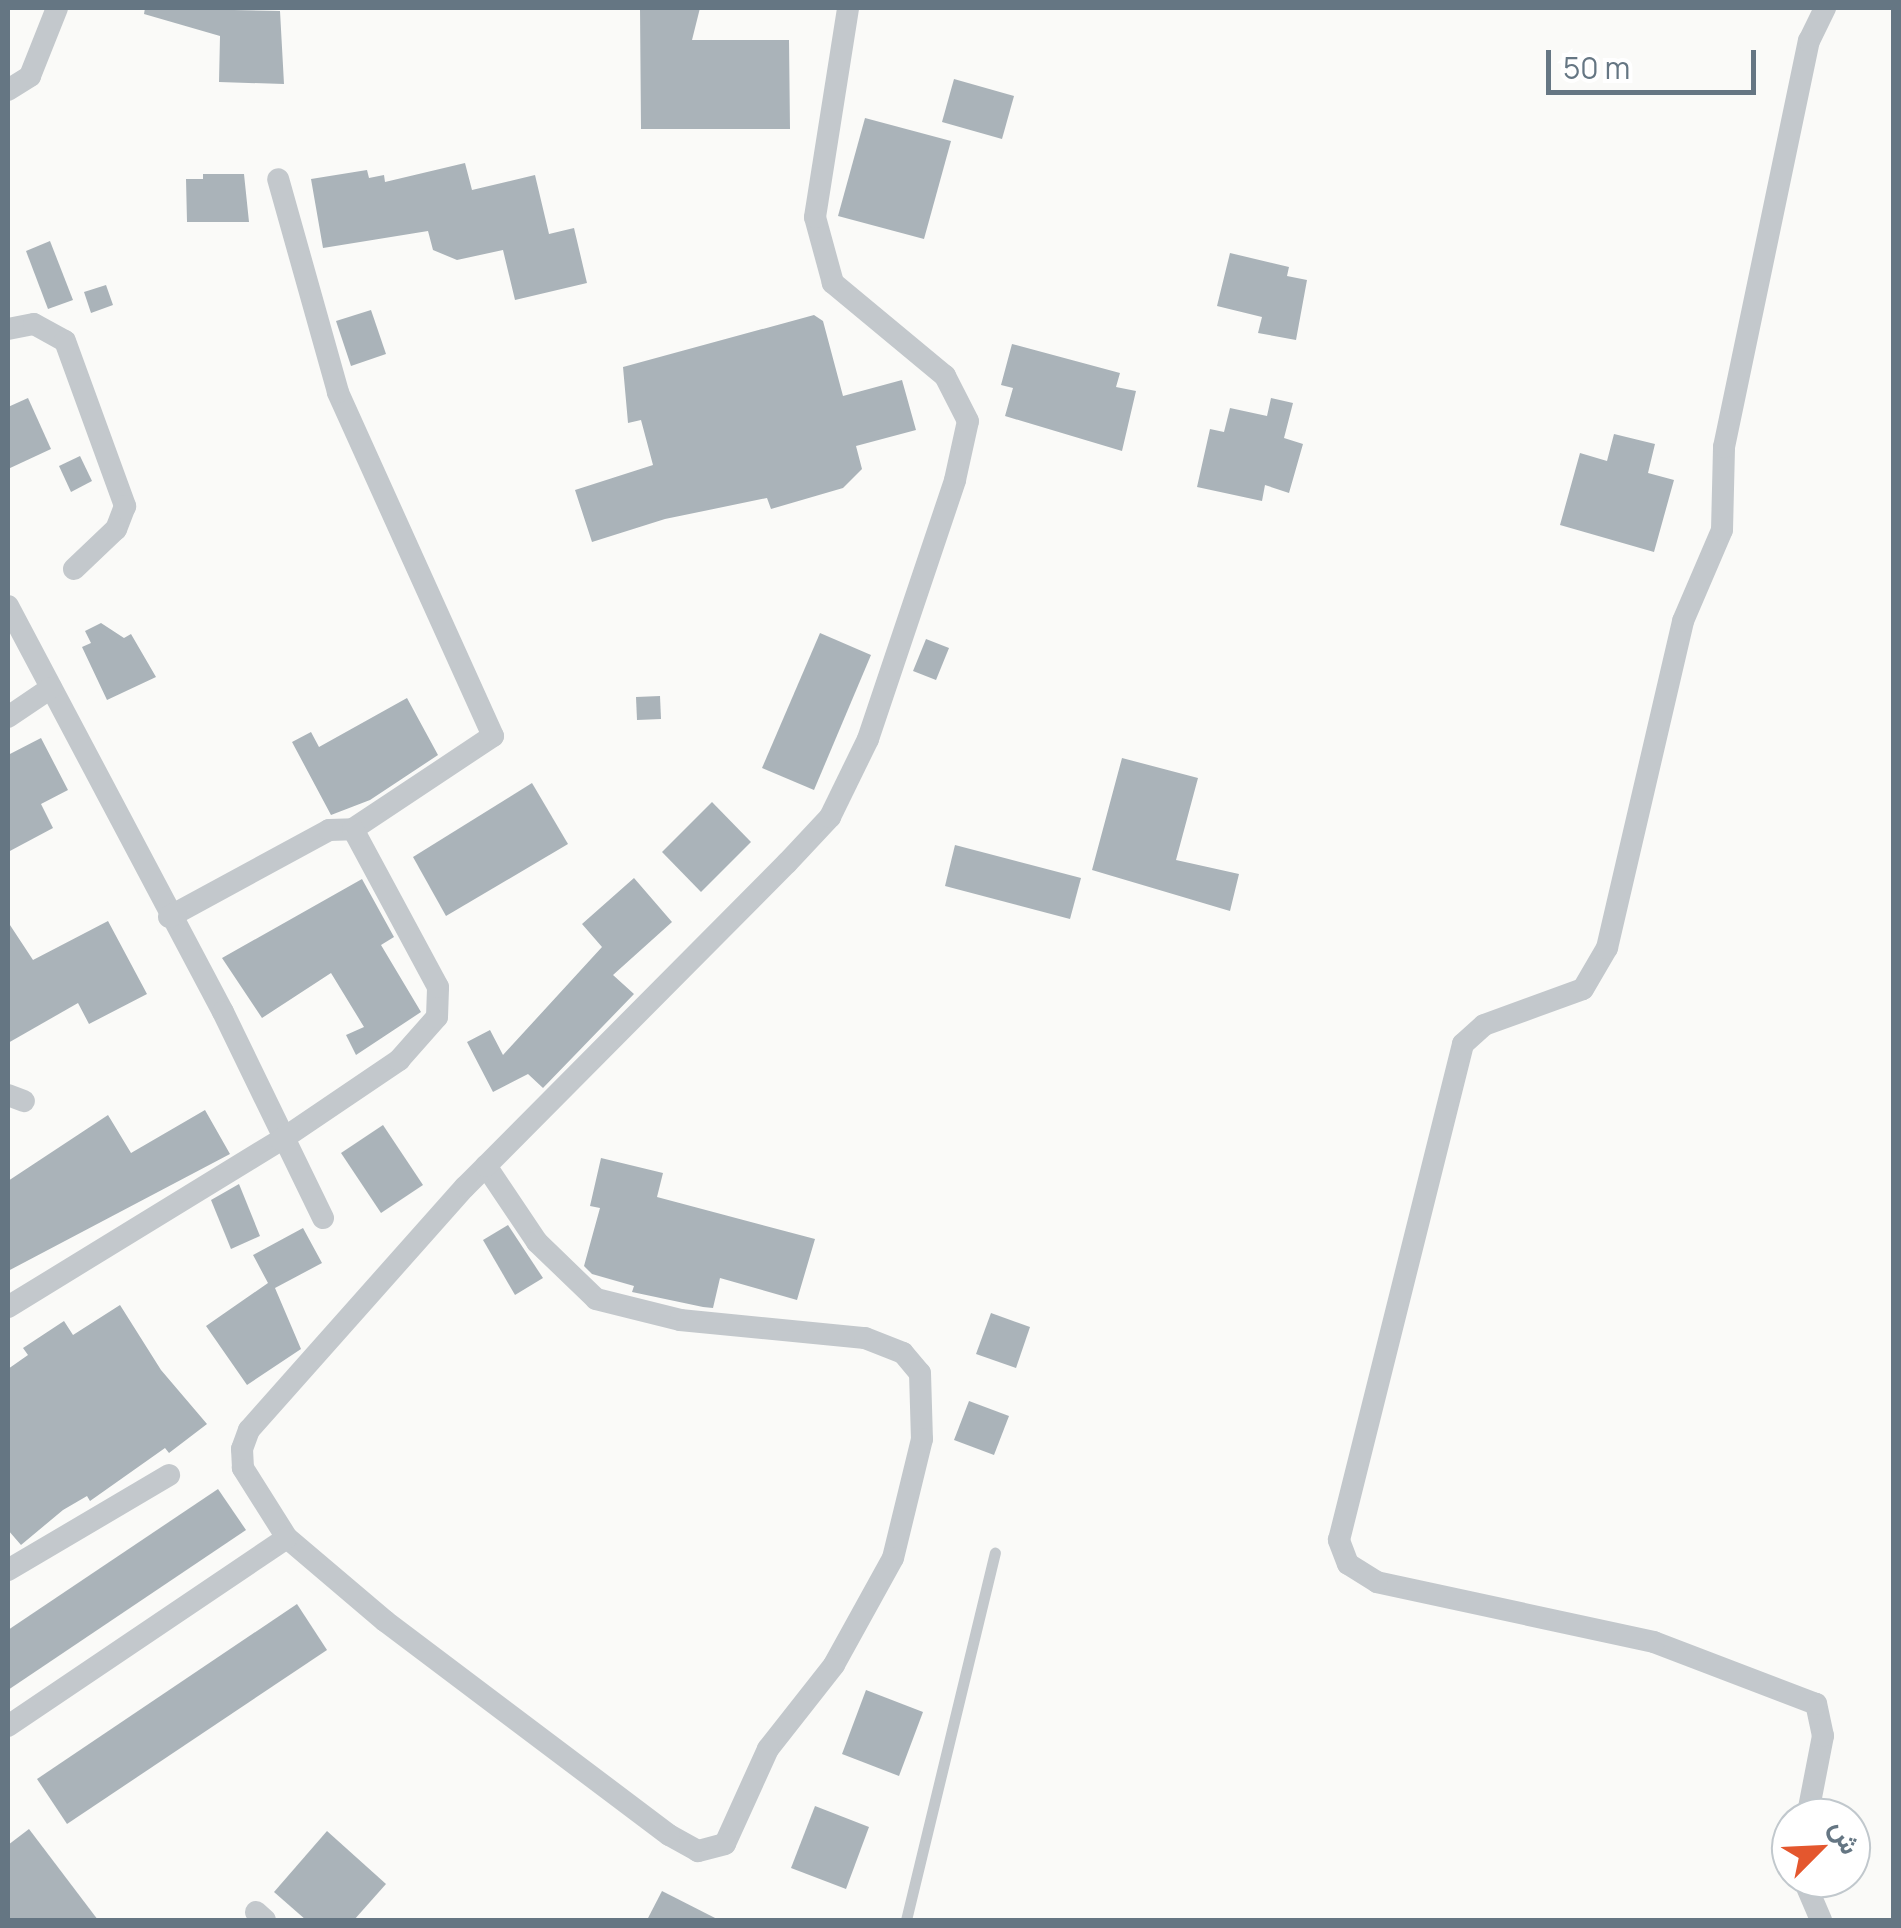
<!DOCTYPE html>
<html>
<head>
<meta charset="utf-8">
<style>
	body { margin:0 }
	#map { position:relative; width:1901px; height:1928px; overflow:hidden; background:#fafaf8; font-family:Manrope,Vazirmatn,sans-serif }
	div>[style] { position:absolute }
	.building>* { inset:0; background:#aab3b9 }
	.lane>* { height:11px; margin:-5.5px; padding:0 5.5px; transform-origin:5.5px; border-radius:5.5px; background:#c3c8cc }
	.street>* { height:22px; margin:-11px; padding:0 11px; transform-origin:11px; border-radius:11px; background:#c3c8cc }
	span { translate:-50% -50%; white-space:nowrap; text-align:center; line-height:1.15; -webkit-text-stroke:10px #fff; paint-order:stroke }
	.frame { position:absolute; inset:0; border:10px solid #657683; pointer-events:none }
	.north { position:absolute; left:1771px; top:1798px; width:100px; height:100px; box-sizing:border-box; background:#fff; border:2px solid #c1c8cd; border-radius:50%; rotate:66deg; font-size:28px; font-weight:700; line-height:40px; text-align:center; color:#657683 }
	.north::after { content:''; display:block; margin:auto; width:35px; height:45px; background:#e4572e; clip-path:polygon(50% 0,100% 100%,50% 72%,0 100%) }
	.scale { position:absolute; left:1546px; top:50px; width:210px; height:45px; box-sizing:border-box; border:5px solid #657683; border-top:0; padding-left:12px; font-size:30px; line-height:35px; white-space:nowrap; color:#657683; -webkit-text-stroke:8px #fff; paint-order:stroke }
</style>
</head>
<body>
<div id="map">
	<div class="building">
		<i style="clip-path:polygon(145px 8px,280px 11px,284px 84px,219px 82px,220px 36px,144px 14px)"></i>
		<i style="clip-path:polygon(640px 8px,700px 8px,692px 40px,789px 40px,790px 129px,641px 129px)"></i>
		<i style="clip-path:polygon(954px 79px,1014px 96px,1002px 139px,942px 122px)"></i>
		<i style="clip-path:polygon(865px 118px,951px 141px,924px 239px,838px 216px)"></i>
		<i style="clip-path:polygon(465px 163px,472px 190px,535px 175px,549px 234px,574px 228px,587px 283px,515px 300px,503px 250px,457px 260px,433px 250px,428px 231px,323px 248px,311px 179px,367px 170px,369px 178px,384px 175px,385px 182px)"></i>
		<i style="clip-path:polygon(203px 174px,244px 174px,249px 222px,187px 222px,186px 179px,203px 179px)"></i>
		<i style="clip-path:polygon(50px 241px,73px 300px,48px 309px,26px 251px)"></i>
		<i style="clip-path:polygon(1230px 253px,1289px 267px,1287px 276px,1307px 280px,1296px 340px,1258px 333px,1262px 317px,1217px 306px)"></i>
		<i style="clip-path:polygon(106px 285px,113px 305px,91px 313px,84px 292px)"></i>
		<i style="clip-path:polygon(371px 310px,386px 354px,351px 366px,336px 321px)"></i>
		<i style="clip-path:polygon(814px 315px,823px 321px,843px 396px,902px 380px,916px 430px,856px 446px,862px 469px,843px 488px,771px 509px,767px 498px,665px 519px,592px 542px,575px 490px,653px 465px,641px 420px,628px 423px,623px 367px)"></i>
		<i style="clip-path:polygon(1012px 344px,1120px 373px,1116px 387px,1136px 391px,1122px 451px,1005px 416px,1013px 388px,1001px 385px)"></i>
		<i style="clip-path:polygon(28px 398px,51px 449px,8px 469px,8px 407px)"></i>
		<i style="clip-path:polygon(1271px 398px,1293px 403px,1284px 438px,1303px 444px,1289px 493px,1265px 485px,1262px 501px,1197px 487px,1210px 429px,1224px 432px,1230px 408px,1267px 416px)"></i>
		<i style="clip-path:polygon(1614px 434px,1655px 444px,1648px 473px,1674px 480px,1654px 552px,1560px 525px,1580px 453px,1607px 461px)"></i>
		<i style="clip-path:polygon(80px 456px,92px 481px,71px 492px,59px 466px)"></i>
		<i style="clip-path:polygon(101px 623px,124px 638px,131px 634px,156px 677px,107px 700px,82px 647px,91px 643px,85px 631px)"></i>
		<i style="clip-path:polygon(820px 633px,871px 655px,814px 790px,762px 768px)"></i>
		<i style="clip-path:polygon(926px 639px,949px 648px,936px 680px,913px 671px)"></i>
		<i style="clip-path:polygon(660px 696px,661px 719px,637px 720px,636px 697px)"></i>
		<i style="clip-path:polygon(407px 698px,438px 755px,370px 800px,331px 815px,292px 742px,311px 732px,319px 747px)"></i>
		<i style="clip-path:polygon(41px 738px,68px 790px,41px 804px,53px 828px,8px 852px,8px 755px)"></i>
		<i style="clip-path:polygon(1122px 758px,1198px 778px,1176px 860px,1239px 874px,1230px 911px,1092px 870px)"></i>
		<i style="clip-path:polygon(532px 783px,568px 844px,446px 916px,413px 857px)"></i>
		<i style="clip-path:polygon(712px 802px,751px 842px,701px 892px,662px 852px)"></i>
		<i style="clip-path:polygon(955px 845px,1081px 878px,1070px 919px,945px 886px)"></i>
		<i style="clip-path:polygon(634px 878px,672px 922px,613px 975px,634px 994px,543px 1088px,528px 1074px,493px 1092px,467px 1042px,490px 1030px,503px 1055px,602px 947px,582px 924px)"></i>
		<i style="clip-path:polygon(362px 879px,394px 937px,381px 945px,421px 1012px,356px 1055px,346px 1035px,364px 1027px,331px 973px,262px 1018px,222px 958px)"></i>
		<i style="clip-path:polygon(108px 921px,147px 994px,89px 1024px,78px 1003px,8px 1043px,8px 922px,33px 960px)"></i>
		<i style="clip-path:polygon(205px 1110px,230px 1154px,8px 1271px,8px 1181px,108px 1115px,131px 1153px)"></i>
		<i style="clip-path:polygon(383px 1125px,423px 1185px,381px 1213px,341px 1153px)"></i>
		<i style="clip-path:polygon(601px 1158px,663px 1173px,657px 1197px,815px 1239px,797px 1300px,720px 1278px,713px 1308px,703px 1307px,632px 1292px,634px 1286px,592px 1274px,584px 1266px,600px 1208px,590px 1206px)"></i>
		<i style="clip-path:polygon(239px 1184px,260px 1236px,231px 1249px,211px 1200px)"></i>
		<i style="clip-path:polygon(508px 1225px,543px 1278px,515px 1295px,483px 1240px)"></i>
		<i style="clip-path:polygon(303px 1228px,322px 1263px,275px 1288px,301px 1349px,247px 1385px,206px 1326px,268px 1283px,253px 1255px)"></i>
		<i style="clip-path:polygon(120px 1305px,161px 1370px,207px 1424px,169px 1453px,165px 1448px,90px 1501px,87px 1496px,63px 1510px,21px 1545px,8px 1530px,8px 1369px,28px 1355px,23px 1348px,64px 1321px,73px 1335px)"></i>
		<i style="clip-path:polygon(991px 1313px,1030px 1327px,1016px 1368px,976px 1354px)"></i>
		<i style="clip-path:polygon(969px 1401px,1009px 1416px,994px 1455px,954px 1440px)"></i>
		<i style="clip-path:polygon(218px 1489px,246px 1530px,8px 1690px,8px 1630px)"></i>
		<i style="clip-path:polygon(297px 1604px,327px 1650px,67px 1824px,37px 1779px)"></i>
		<i style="clip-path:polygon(866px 1690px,923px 1712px,899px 1776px,842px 1754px)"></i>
		<i style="clip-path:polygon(815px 1806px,869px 1827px,846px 1889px,791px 1868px)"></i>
		<i style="clip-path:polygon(29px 1829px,98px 1920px,8px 1920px,8px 1845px)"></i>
		<i style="clip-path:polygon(327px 1831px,386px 1884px,354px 1920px,306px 1920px,274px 1892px)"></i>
		<i style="clip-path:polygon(662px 1891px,719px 1920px,647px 1920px)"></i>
	</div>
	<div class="lane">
		<i style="left:906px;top:1920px;width:378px;rotate:-76.4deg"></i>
	</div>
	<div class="street">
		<i style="left:8px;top:90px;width:26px;rotate:-32deg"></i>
		<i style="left:30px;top:76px;width:73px;rotate:-68.3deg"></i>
		<i style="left:8px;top:329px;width:26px;rotate:-11deg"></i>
		<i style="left:34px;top:324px;width:35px;rotate:29deg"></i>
		<i style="left:65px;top:341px;width:176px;rotate:70deg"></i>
		<i style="left:125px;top:506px;width:25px;rotate:111deg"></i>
		<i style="left:116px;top:529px;width:58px;rotate:136.4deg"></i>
		<i style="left:8px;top:606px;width:459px;rotate:62.1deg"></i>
		<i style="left:223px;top:1012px;width:229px;rotate:64.1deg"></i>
		<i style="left:8px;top:717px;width:52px;rotate:-34deg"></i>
		<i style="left:169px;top:917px;width:182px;rotate:-28.5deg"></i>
		<i style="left:329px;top:830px;width:24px;rotate:-2deg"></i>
		<i style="left:353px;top:829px;width:168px;rotate:-33.6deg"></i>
		<i style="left:493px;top:736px;width:377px;rotate:-114.3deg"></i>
		<i style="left:338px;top:392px;width:221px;rotate:-105.7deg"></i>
		<i style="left:8px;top:1095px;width:17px;rotate:21deg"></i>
		<i style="left:486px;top:1166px;width:92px;rotate:56.1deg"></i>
		<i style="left:537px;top:1242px;width:82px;rotate:44deg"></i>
		<i style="left:596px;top:1299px;width:87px;rotate:14deg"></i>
		<i style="left:680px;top:1320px;width:186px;rotate:5.6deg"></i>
		<i style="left:865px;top:1338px;width:41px;rotate:21.5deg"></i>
		<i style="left:903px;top:1353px;width:26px;rotate:50deg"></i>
		<i style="left:920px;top:1373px;width:66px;rotate:88.3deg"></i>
		<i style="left:922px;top:1439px;width:122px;rotate:103.7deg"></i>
		<i style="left:893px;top:1558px;width:122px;rotate:118.9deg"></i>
		<i style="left:834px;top:1665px;width:107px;rotate:128.2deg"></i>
		<i style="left:768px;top:1749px;width:104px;rotate:114.4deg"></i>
		<i style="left:725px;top:1844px;width:28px;rotate:165deg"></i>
		<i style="left:698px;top:1851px;width:33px;rotate:-151deg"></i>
		<i style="left:669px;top:1835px;width:356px;rotate:-143deg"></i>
		<i style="left:385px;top:1621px;width:128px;rotate:-139.7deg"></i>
		<i style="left:287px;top:1538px;width:83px;rotate:-122.2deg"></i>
		<i style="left:243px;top:1468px;width:19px;rotate:-93deg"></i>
		<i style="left:242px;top:1449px;width:20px;rotate:-70deg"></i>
		<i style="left:249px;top:1430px;width:325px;rotate:-48.4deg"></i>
		<i style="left:465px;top:1187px;width:30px;rotate:-45deg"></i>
		<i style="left:486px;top:1166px;width:427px;rotate:-45.2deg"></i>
		<i style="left:787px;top:863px;width:63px;rotate:-46.9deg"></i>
		<i style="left:830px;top:817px;width:87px;rotate:-64deg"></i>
		<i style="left:868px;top:739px;width:273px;rotate:-71.4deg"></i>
		<i style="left:955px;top:480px;width:60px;rotate:-77.6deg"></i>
		<i style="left:968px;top:421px;width:51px;rotate:-117.1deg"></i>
		<i style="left:945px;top:376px;width:146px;rotate:-140.3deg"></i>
		<i style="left:833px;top:283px;width:68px;rotate:-105.3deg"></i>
		<i style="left:815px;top:217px;width:212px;rotate:-81deg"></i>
		<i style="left:8px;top:1307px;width:320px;rotate:-31.5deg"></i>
		<i style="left:281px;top:1140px;width:143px;rotate:-34.1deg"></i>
		<i style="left:399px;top:1060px;width:57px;rotate:-48.5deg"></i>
		<i style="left:437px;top:1017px;width:30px;rotate:-88deg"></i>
		<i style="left:438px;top:987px;width:179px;rotate:-118.3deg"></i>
		<i style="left:8px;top:1570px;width:187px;rotate:-30.5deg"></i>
		<i style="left:8px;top:1726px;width:336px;rotate:-34deg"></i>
		<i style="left:1807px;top:1818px;width:84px;rotate:-79deg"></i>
		<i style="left:1823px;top:1736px;width:33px;rotate:-102deg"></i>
		<i style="left:1816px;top:1704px;width:173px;rotate:-159.1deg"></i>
		<i style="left:1654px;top:1642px;width:283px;rotate:-167.8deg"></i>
		<i style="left:1377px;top:1582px;width:34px;rotate:-148deg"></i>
		<i style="left:1348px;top:1564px;width:26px;rotate:-111deg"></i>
		<i style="left:1339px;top:1540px;width:511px;rotate:-75.96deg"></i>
		<i style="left:1463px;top:1044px;width:28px;rotate:-42deg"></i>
		<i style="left:1484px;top:1025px;width:105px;rotate:-20deg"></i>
		<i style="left:1583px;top:989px;width:48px;rotate:-59.7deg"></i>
		<i style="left:1607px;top:948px;width:336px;rotate:-76.9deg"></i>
		<i style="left:1683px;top:621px;width:99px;rotate:-66.8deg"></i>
		<i style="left:1722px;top:530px;width:83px;rotate:-88.6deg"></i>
		<i style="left:1724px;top:447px;width:415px;rotate:-78.2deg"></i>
		<i style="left:1809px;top:41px;width:37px;rotate:-64deg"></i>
		<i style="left:1803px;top:1878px;width:46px;rotate:66.8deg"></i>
		<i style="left:256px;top:1912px;width:12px;rotate:42deg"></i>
	</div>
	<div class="frame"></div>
	<div class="north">ش</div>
	<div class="scale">50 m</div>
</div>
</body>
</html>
